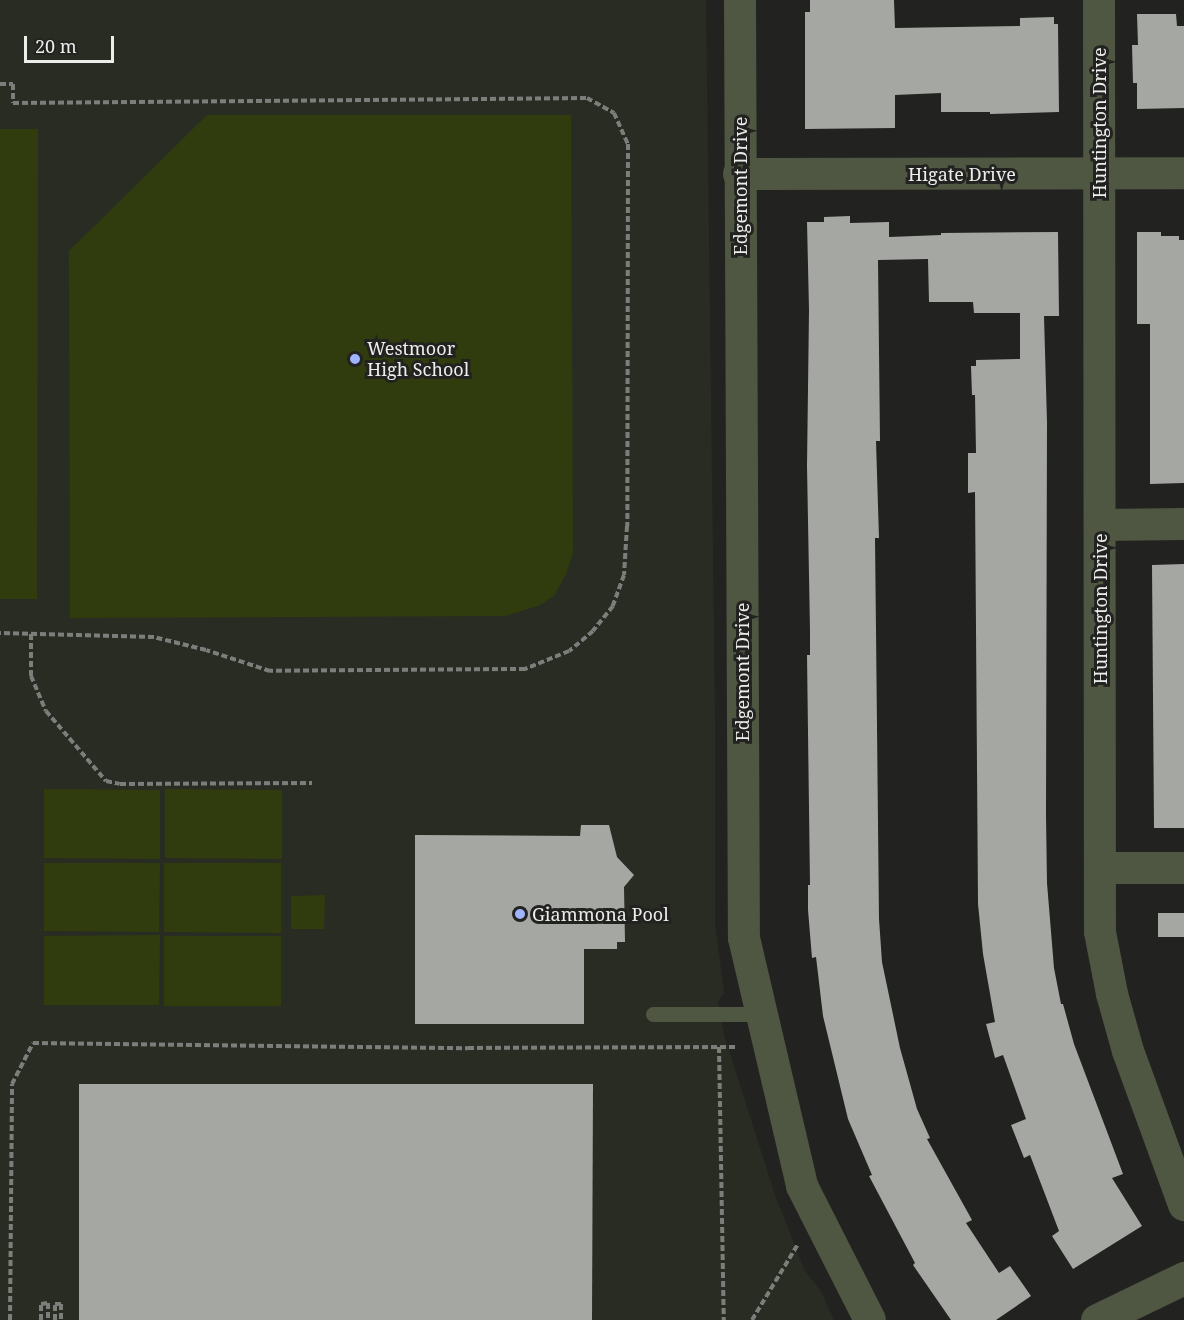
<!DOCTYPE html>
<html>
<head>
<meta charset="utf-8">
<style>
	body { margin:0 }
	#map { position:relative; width:1184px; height:1320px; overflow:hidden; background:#222320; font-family:"Noto Serif",serif }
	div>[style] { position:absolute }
	.built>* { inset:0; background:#292c23 }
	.green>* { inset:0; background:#303c0e }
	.building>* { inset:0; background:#a5a7a3 }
	.path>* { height:4px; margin-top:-2px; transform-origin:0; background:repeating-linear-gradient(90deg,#7d7e7b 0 6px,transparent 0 9px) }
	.service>* { height:15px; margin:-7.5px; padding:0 7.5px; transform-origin:7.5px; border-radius:7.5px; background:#4f5641 }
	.minor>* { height:32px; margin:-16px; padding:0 16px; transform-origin:16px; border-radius:16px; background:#4f5641 }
	.tertiary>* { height:33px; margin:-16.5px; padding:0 16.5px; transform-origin:16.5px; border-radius:16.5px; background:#4f5641 }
	.dots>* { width:16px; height:16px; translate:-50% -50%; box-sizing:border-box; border:3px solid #222320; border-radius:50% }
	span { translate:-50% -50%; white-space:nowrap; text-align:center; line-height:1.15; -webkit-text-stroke:6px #222320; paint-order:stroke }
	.street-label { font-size:18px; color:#ededeb }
	.poi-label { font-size:18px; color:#ededeb }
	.left { translate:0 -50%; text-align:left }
	.scale { position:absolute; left:24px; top:36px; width:90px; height:27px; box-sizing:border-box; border:3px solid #ededeb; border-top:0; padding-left:8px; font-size:18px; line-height:21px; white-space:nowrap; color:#ededeb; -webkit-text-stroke:4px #222320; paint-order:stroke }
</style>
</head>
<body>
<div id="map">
	<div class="built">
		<i style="clip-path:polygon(0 0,706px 0,715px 718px,715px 922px,724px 992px,718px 1002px,724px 1035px,775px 1195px,804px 1269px,821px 1292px,834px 1320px,0 1320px)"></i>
	</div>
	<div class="green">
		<i style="clip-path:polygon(207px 115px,571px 115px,573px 553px,566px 574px,554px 596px,538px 606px,505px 616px,70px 618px,69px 251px)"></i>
		<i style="clip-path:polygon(0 129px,38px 129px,37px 599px,0 599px)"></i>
		<i style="clip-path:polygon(44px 789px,160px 790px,160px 859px,44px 858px)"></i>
		<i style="clip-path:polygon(165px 789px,282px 790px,282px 859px,165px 858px)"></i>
		<i style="clip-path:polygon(44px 863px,160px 863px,159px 932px,44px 931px)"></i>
		<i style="clip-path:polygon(164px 863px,281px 863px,281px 933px,164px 932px)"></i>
		<i style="clip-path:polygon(325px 895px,324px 929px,291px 929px,291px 896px)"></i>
		<i style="clip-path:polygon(160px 935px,159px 1005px,44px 1005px,44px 936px)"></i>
		<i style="clip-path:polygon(164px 936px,281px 936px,281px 1006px,164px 1006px)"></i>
	</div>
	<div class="building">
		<i style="clip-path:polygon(810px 0,894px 0,895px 28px,1020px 26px,1020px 18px,1054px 17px,1054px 24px,1058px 24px,1059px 112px,990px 114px,990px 112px,941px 112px,941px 93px,895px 95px,895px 128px,805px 129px,805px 12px,810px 12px)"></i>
		<i style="clip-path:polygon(1137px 14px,1176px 14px,1177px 26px,1184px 26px,1184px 108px,1137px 109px,1137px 83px,1133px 83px,1132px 45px,1138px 45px)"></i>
		<i style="clip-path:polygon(850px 216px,850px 223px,889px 222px,889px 237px,941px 235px,941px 233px,1058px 232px,1059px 316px,1044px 316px,1047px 422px,1046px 816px,1047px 883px,1054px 968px,1061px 1004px,1063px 1004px,1074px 1044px,1123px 1174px,1112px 1178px,1142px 1226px,1073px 1269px,1052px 1236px,1059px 1231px,1030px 1155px,1024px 1158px,1011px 1125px,1026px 1119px,1003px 1055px,995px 1058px,986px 1024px,995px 1022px,983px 954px,978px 904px,975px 492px,968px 493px,968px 453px,976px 453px,975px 395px,972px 395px,971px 366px,976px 366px,976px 360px,1020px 359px,1020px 313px,974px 313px,973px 302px,929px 302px,928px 259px,878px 260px,880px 441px,876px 441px,879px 538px,875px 538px,876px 630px,879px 919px,882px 962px,900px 1048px,917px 1109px,930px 1138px,927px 1139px,972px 1220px,966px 1223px,999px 1273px,1010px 1266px,1031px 1296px,996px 1320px,951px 1320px,913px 1265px,915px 1263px,869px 1176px,872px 1175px,848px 1119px,823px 1016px,816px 957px,812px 958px,808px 910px,808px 885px,810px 885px,807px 655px,810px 655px,810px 631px,807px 466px,809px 310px,807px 222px,824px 222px,824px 217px)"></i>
		<i style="clip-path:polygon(1137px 232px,1161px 232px,1161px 236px,1179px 236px,1179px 240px,1184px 240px,1184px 483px,1150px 484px,1150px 324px,1137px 324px)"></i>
		<i style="clip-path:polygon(1184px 564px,1184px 828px,1154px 828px,1152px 565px)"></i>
		<i style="clip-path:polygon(581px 825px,609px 825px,617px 857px,634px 875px,624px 887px,625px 942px,617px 942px,617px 949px,584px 949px,584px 1024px,415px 1024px,415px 835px,580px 836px)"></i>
		<i style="clip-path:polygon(1158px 913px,1184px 913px,1184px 937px,1158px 937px)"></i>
		<i style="clip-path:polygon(79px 1084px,593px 1084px,592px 1320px,79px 1320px)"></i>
	</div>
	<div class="path">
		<i style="left:0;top:84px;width:13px"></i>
		<i style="left:13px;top:84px;width:19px;rotate:90deg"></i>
		<i style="left:13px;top:103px;width:574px;rotate:-0.5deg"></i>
		<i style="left:587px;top:98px;width:31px;rotate:29deg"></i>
		<i style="left:614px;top:113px;width:34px;rotate:66deg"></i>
		<i style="left:628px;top:144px;width:382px;rotate:90.1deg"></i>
		<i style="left:627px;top:526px;width:49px;rotate:93.5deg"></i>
		<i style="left:624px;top:575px;width:33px;rotate:110deg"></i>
		<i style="left:613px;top:606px;width:32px;rotate:129deg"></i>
		<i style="left:593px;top:631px;width:31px;rotate:140deg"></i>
		<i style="left:569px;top:651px;width:48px;rotate:157.8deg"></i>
		<i style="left:525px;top:669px;width:255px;rotate:179.6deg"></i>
		<i style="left:270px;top:671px;width:67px;rotate:-161.8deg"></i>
		<i style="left:206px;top:650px;width:54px;rotate:-166deg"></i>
		<i style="left:154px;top:637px;width:154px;rotate:-178.5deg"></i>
		<i style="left:31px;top:634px;width:42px;rotate:90deg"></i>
		<i style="left:31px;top:676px;width:38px;rotate:67deg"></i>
		<i style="left:46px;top:711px;width:92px;rotate:49.4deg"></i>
		<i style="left:106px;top:781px;width:14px;rotate:12deg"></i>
		<i style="left:120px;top:784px;width:192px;rotate:-0.3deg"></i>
		<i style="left:719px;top:1047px;width:273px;rotate:89deg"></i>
		<i style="left:10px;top:1320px;width:236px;rotate:-89.5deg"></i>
		<i style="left:12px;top:1084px;width:46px;rotate:-62.9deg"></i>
		<i style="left:33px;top:1043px;width:435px;rotate:0.7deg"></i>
		<i style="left:468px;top:1048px;width:269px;rotate:-0.2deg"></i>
		<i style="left:41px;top:1320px;width:16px;rotate:-90deg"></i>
		<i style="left:41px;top:1304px;width:7px;rotate:-8deg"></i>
		<i style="left:48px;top:1303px;width:17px;rotate:90deg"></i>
		<i style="left:55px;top:1320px;width:16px;rotate:-90deg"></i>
		<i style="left:55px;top:1304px;width:6px"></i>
		<i style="left:61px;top:1304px;width:16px;rotate:90deg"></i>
		<i style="left:752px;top:1320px;width:89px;rotate:-58.8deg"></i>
	</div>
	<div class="service">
		<i style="left:653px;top:1014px;width:109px"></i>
	</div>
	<div class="minor">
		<i style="left:740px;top:0;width:938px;rotate:89.76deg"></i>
		<i style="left:744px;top:938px;width:255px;rotate:76.8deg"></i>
		<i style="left:802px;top:1186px;width:150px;rotate:63.1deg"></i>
		<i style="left:1099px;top:0;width:932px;rotate:89.94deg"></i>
		<i style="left:1100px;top:932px;width:63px;rotate:79deg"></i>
		<i style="left:1112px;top:994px;width:59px;rotate:74.3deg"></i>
		<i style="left:1128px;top:1051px;width:164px;rotate:70deg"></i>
		<i style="left:739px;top:174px;width:445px;rotate:-0.1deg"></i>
		<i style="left:1100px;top:525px;width:84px;rotate:-0.7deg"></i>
		<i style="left:1101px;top:868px;width:83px"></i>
	</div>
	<div class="tertiary">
		<i style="left:1097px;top:1320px;width:97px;rotate:-25.8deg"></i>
	</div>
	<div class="dots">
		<i style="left:355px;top:359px;background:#a0b3fd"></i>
		<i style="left:520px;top:914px;background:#a0b3fd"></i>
	</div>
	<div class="street-label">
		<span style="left:1099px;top:123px;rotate:-90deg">Huntington Drive</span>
		<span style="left:962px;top:174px">Higate Drive</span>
		<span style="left:740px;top:186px;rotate:-90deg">Edgemont Drive</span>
		<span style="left:1100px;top:609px;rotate:-90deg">Huntington Drive</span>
		<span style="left:742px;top:672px;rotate:-90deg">Edgemont Drive</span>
	</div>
	<div class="poi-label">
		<span class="left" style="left:367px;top:359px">Westmoor<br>High School</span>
		<span class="left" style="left:532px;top:914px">Giammona Pool</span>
	</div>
	<div class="scale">20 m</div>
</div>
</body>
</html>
